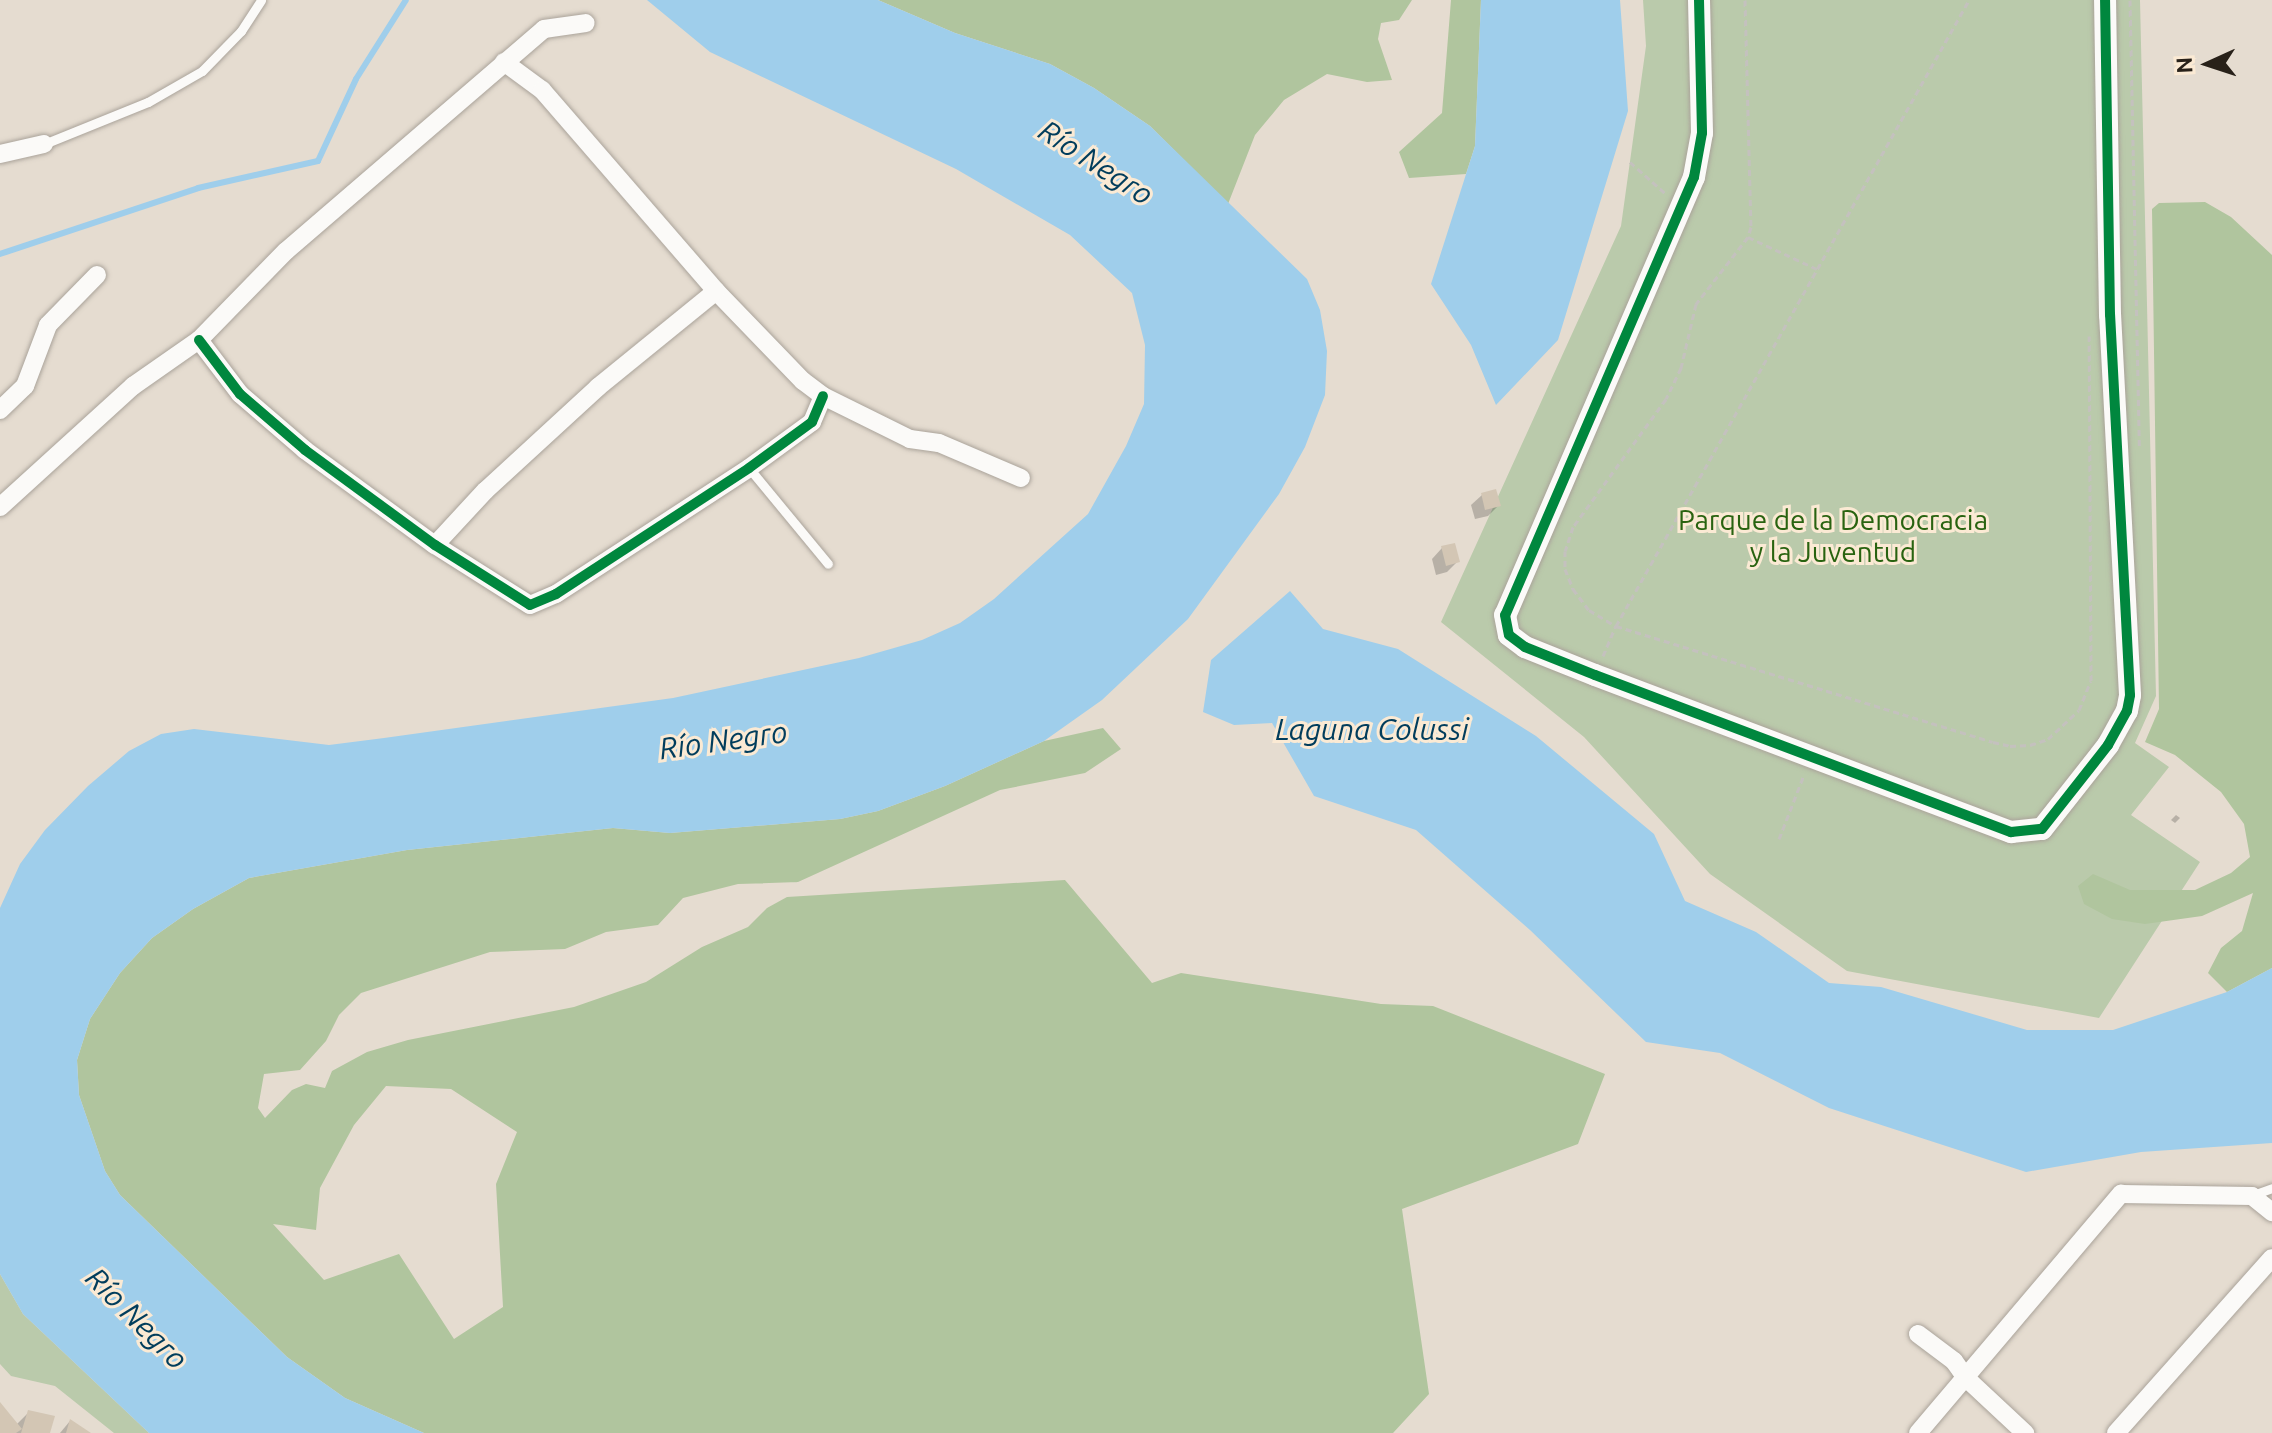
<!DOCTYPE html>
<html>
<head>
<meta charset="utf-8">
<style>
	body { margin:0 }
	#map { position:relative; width:2272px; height:1433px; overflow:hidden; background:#e5dcd0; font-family:Ubuntu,sans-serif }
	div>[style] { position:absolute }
	.green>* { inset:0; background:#bacaab }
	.forest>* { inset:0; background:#b0c59e }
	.water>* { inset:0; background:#9fceeb }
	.shadow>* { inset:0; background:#0003 }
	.stream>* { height:6px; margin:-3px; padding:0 3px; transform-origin:3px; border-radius:3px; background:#9fceeb }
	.building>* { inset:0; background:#d3c6b4 }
	.path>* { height:3px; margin-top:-1.5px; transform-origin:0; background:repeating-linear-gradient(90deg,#c4c1be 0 6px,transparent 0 10px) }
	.roads { filter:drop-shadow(0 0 2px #aaa39a) drop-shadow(0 0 2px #aaa39a) }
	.service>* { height:9px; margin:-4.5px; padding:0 4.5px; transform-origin:4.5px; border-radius:4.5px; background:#fbfaf8 }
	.minor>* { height:18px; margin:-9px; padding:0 9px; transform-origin:9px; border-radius:9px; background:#fbfaf8 }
	.tertiary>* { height:22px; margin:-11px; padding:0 11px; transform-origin:11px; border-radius:11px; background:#fbfaf8 }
	.cycleway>* { height:10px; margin:-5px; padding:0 5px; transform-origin:5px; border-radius:5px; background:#00873e }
	span { translate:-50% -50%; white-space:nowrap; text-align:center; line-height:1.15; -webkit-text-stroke:6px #fbead4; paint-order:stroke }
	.park-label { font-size:28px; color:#296310 }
	.water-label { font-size:30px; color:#013d5c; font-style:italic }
	.north { position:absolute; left:2168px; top:24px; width:80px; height:80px; -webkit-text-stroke:6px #fbead4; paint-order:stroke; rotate:267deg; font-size:22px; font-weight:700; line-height:32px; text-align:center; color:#282119 }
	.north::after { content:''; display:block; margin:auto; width:28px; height:36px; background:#282119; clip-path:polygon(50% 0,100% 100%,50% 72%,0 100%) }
</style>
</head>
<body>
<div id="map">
	<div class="green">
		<i style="clip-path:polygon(1643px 0,2140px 0,2156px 696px,2135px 743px,2169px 767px,2131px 815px,2200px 862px,2099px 1018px,1847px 971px,1710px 874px,1584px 737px,1441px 622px,1621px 226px,1646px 46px)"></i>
		<i style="clip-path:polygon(0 1274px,23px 1314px,149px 1433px,114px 1433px,55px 1386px,11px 1376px,0 1364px)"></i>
	</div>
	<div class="forest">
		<i style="clip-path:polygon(878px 0,1412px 0,1399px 20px,1381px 23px,1378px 39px,1392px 80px,1367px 82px,1327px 74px,1284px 100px,1255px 135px,1228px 204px,1150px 126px,1094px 88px,1050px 64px,955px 33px)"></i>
		<i style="clip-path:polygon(1451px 0,1481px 0,1475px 146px,1466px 174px,1409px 178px,1399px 152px,1442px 113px)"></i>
		<i style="clip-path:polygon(2205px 202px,2231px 217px,2272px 255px,2272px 968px,2227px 992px,2208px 973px,2221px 948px,2242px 931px,2253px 893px,2202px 916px,2145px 924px,2112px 919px,2084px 904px,2078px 886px,2093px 874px,2130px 890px,2195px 890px,2231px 873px,2250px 857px,2244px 824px,2221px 792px,2175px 755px,2145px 742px,2159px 709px,2152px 209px,2159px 203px)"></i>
		<i style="clip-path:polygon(evenodd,1103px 728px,1121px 749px,1085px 773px,1000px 790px,798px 882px,738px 884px,683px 898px,658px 925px,606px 932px,565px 949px,490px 952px,361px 993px,339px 1015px,326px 1041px,300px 1070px,264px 1074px,258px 1108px,265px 1118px,292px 1090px,306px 1084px,325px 1088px,332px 1071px,367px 1052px,408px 1040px,574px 1007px,646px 982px,702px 947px,748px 927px,767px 908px,787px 897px,1065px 880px,1152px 983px,1181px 973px,1381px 1004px,1433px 1006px,1605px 1074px,1578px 1144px,1402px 1209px,1429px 1394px,1393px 1433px,424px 1433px,345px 1398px,287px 1357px,120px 1195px,105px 1171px,79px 1095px,77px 1060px,90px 1019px,120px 973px,152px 938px,193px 909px,249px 878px,407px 850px,613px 828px,670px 833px,840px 819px,878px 811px,945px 786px,1044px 741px,1103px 728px,386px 1086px,451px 1089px,517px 1132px,496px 1184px,503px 1307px,454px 1339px,399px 1254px,324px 1280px,273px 1224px,316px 1230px,320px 1188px,354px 1125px,386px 1086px)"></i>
	</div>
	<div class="water">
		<i style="clip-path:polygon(647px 0,878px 0,955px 33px,1050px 64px,1094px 88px,1150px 126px,1307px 279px,1320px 310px,1327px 351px,1325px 395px,1305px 447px,1279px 494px,1188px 619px,1102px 700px,1044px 741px,945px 786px,878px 811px,840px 819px,670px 833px,613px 828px,407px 850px,249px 878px,193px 909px,152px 938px,120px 973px,90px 1019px,77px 1060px,79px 1095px,105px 1171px,120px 1195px,287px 1357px,345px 1398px,424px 1433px,149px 1433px,23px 1314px,0 1274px,0 908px,20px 864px,45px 830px,88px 786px,129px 751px,161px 734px,194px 729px,329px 745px,384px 738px,673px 698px,859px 658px,922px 640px,960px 623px,994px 599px,1088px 514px,1126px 446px,1144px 404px,1145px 345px,1132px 293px,1070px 235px,956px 169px,710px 52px)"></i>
		<i style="clip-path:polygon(1481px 0,1620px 0,1628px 111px,1558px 340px,1496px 405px,1471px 345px,1431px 284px,1475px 146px)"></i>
		<i style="clip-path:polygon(1290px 591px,1323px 629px,1398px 649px,1536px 736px,1654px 834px,1685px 901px,1756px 932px,1829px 983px,1881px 987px,2027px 1030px,2113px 1030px,2227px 992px,2272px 968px,2272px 1143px,2141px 1152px,2026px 1172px,1829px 1108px,1720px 1053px,1646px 1042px,1530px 930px,1416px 830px,1314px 796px,1272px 723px,1234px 725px,1203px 712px,1211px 660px)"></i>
	</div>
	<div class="shadow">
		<i style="clip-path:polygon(1482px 495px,1499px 505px,1488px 516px,1475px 519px,1471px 505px)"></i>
		<i style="clip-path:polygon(1442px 548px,1458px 561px,1447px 572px,1436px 575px,1432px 559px)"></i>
		<i style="clip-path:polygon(2176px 815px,2180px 818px,2175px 823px,2171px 820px)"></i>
		<i style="clip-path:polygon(0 1405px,16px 1425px,29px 1412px,48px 1433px,0 1433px)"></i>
		<i style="clip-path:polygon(70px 1421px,87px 1433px,60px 1433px)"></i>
	</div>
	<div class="stream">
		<i style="left:0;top:254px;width:209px;rotate:-18.4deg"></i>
		<i style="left:198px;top:188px;width:123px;rotate:-12.7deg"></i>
		<i style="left:318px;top:161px;width:90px;rotate:-65.1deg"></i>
		<i style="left:356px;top:79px;width:93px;rotate:-57.7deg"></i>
	</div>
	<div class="building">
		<i style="clip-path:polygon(1496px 489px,1501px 506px,1485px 510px,1481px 493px)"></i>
		<i style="clip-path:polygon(1455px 543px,1460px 562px,1446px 566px,1441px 546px)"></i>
		<i style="clip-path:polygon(0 1402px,22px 1429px,16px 1433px,0 1433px)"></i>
		<i style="clip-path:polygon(28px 1410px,55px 1416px,50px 1433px,21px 1433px)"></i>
		<i style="clip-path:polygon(70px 1419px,91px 1433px,66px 1433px)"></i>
	</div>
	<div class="path">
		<i style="left:1745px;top:0;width:227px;rotate:88.5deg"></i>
		<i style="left:1751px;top:227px;width:10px;rotate:107deg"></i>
		<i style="left:1748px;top:237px;width:85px;rotate:127.8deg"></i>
		<i style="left:1696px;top:304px;width:66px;rotate:103.2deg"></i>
		<i style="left:1681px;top:368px;width:34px;rotate:116deg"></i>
		<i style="left:1666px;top:399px;width:158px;rotate:126deg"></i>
		<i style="left:1573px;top:527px;width:25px;rotate:108deg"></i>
		<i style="left:1565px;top:551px;width:18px;rotate:90deg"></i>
		<i style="left:1565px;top:569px;width:22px;rotate:68deg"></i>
		<i style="left:1573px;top:589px;width:26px;rotate:53deg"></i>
		<i style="left:1589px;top:610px;width:31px;rotate:31deg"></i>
		<i style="left:1616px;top:626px;width:394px;rotate:17.1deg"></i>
		<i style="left:1993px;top:742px;width:17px;rotate:13deg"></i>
		<i style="left:2010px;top:746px;width:20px;rotate:-3deg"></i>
		<i style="left:2030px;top:745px;width:19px;rotate:-18deg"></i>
		<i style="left:2048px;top:739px;width:42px;rotate:-43.1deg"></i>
		<i style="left:2079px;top:710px;width:31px;rotate:-68deg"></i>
		<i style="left:2091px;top:681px;width:345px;rotate:-90.3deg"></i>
		<i style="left:2130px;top:0;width:448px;rotate:88.8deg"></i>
		<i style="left:1630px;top:162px;width:48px;rotate:41.6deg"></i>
		<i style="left:1748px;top:237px;width:76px;rotate:24.9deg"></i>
		<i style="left:1603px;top:656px;width:33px;rotate:-67deg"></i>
		<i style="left:1616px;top:626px;width:719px;rotate:-60.58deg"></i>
		<i style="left:1779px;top:839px;width:69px;rotate:-68.7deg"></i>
	</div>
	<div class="roads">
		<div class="service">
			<i style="left:44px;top:144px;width:112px;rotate:-22deg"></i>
			<i style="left:148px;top:102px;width:62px;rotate:-29.9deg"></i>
			<i style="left:202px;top:71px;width:56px;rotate:-45.7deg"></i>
			<i style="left:241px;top:31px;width:37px;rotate:-57deg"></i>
			<i style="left:749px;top:468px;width:124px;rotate:50.5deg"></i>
			<i style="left:2253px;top:1195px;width:20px;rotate:-20deg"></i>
		</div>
		<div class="minor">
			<i style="left:504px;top:62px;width:47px;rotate:36.4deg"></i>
			<i style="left:542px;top:90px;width:266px;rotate:49.1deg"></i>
			<i style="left:716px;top:291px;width:125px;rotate:46deg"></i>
			<i style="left:803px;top:381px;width:25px;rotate:37deg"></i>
			<i style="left:823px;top:396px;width:97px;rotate:26.3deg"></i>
			<i style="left:910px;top:439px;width:29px;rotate:8deg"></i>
			<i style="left:939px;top:443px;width:89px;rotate:23.1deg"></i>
			<i style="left:0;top:154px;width:45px;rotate:-12.8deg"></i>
			<i style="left:199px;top:340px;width:68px;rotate:52.8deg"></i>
			<i style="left:240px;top:394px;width:86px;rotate:40.7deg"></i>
			<i style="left:305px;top:450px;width:161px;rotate:36.2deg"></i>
			<i style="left:435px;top:545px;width:112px;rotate:32.3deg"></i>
			<i style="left:530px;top:605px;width:28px;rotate:-23deg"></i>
			<i style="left:556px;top:594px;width:230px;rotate:-33.1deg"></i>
			<i style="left:749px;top:468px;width:78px;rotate:-36.1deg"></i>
			<i style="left:812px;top:422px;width:28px;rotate:-67deg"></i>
			<i style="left:0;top:410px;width:35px;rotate:-44deg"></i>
			<i style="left:25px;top:386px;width:65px;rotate:-69.3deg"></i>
			<i style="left:48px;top:325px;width:70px;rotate:-45.6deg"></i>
			<i style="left:0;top:507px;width:180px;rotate:-42.3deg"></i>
			<i style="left:133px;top:386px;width:80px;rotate:-34.9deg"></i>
			<i style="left:199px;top:340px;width:124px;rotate:-45.7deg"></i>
			<i style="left:286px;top:251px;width:340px;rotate:-40.7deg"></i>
			<i style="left:544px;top:29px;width:42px;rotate:-8.1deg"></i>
			<i style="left:435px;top:545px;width:74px;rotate:-47.2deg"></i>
			<i style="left:485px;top:491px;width:154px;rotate:-42.6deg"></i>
			<i style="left:598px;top:387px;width:152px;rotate:-39.1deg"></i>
			<i style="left:1918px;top:1334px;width:45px;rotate:36.9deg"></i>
			<i style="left:1954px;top:1361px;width:21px;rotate:55deg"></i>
			<i style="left:1966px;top:1378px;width:81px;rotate:43deg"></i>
			<i style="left:1918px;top:1433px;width:314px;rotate:-49.7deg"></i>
			<i style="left:2121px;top:1194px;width:131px;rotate:0.9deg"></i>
			<i style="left:2252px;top:1196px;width:26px;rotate:39deg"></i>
			<i style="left:2116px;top:1433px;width:234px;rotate:-48.3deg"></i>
		</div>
		<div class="tertiary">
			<i style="left:1699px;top:0;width:133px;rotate:88.7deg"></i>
			<i style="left:1702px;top:133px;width:45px;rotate:100.3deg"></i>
			<i style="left:1694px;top:177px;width:477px;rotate:113.3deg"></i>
			<i style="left:1505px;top:615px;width:20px;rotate:79deg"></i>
			<i style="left:1509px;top:635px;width:20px;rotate:37deg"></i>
			<i style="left:1525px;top:647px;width:75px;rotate:21.8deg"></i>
			<i style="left:1595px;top:675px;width:445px;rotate:20.7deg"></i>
			<i style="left:2011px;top:832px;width:31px;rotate:-6deg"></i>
			<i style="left:2042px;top:829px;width:107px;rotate:-51.8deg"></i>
			<i style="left:2108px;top:745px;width:39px;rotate:-61deg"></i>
			<i style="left:2127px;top:711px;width:16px;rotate:-79deg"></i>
			<i style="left:2130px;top:695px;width:381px;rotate:-93deg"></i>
			<i style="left:2110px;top:315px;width:315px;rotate:-90.9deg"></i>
		</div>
	</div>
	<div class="cycleway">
		<i style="left:1699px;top:0;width:133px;rotate:88.7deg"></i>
		<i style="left:1702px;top:133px;width:45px;rotate:100.3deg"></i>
		<i style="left:1694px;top:177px;width:477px;rotate:113.3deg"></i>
		<i style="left:1505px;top:615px;width:20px;rotate:79deg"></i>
		<i style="left:1509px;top:635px;width:20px;rotate:37deg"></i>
		<i style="left:1525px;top:647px;width:75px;rotate:21.8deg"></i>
		<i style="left:1595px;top:675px;width:445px;rotate:20.7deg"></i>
		<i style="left:2011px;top:832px;width:31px;rotate:-6deg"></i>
		<i style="left:2042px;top:829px;width:107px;rotate:-51.8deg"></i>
		<i style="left:2108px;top:745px;width:39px;rotate:-61deg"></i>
		<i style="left:2127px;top:711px;width:16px;rotate:-79deg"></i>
		<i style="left:2130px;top:695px;width:381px;rotate:-93deg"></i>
		<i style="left:2110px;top:315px;width:315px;rotate:-90.9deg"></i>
		<i style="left:199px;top:340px;width:68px;rotate:52.8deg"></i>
		<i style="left:240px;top:394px;width:86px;rotate:40.7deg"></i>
		<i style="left:305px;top:450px;width:161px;rotate:36.2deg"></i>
		<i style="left:435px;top:545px;width:112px;rotate:32.3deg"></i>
		<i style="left:530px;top:605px;width:28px;rotate:-23deg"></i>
		<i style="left:556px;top:594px;width:230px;rotate:-33.1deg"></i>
		<i style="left:749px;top:468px;width:78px;rotate:-36.1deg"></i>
		<i style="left:812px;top:422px;width:28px;rotate:-67deg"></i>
	</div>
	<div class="park-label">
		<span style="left:1833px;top:536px">Parque de la Democracia<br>y la Juventud</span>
	</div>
	<div class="water-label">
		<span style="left:1096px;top:162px;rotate:33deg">Río Negro</span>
		<span style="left:1372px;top:729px">Laguna Colussi</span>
		<span style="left:723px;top:740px;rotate:-8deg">Río Negro</span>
		<span style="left:137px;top:1318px;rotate:45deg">Río Negro</span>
	</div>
	<div class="north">N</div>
</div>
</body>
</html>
